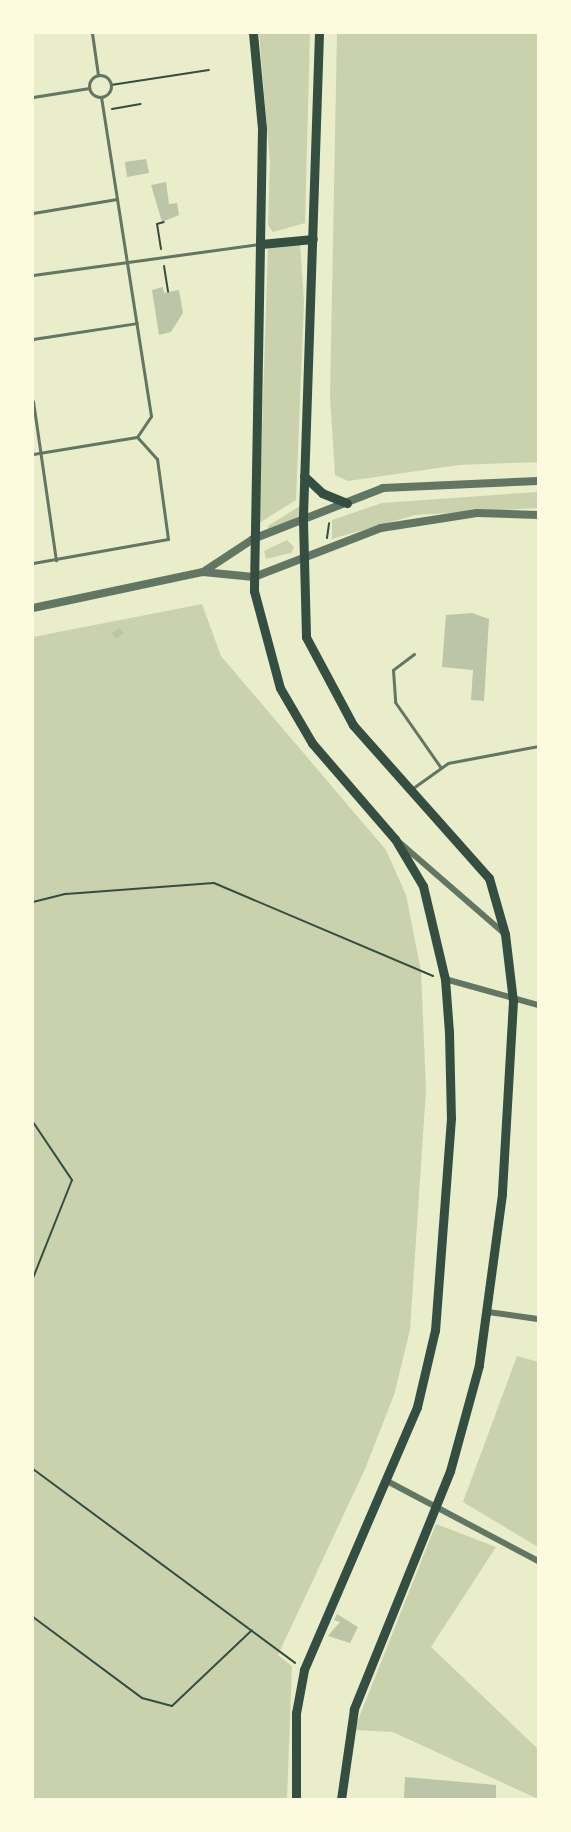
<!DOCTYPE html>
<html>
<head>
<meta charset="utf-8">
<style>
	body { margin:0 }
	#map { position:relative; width:571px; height:1832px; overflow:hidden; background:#e9edc9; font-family:"Roboto Serif",serif }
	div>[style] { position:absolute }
	.green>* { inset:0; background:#cad2ad }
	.building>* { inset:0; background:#bcc5a7 }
	.path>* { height:2px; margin:-1px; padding:0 1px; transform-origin:1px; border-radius:1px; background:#344e41 }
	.service>* { height:3px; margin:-1.5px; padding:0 1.5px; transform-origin:1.5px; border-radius:1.5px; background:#617663 }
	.service>.ring { margin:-1.5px; padding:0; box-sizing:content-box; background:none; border:3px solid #617663; border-radius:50% }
	.minor>* { height:6px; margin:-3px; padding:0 3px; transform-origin:3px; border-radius:3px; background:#617663 }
	.tertiary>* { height:8px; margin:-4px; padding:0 4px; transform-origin:4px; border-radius:4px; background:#617663 }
	.secondary>* { height:9px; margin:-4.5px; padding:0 4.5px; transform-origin:4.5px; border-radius:4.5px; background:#344e41 }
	span { translate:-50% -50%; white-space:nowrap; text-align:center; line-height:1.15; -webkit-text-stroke:6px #fefae0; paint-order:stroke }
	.frame { position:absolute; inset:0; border:34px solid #fefae0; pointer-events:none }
</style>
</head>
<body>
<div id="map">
	<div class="green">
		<i style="clip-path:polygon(259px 33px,310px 33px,305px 223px,273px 232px,268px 225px,270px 163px)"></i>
		<i style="clip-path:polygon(337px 33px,538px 33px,538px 462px,459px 465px,348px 481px,335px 475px,330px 397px)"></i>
		<i style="clip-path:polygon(300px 243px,304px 302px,296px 500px,259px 523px,268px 247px)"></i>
		<i style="clip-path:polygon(538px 492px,538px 508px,415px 515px,332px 539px,332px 520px,382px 503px)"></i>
		<i style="clip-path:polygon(300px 506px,299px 516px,268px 531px,268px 526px)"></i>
		<i style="clip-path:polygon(287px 540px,294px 547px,291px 553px,266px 559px,264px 551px)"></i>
		<i style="clip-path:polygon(202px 604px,221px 656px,386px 850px,406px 895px,421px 971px,426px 1090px,410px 1330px,394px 1395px,365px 1469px,278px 1655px,292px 1666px,287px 1799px,33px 1799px,33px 637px)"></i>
		<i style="clip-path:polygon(517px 1356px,538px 1362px,538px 1547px,463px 1502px)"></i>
		<i style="clip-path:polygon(436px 1524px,496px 1547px,431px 1647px,538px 1749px,538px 1799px,393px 1732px,354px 1730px)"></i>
	</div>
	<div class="building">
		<i style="clip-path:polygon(146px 159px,149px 173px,127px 177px,125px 162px)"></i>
		<i style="clip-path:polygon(166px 182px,169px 204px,177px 203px,179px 215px,162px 222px,151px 185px)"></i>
		<i style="clip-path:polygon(163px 287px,164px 293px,179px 290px,183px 313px,171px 332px,159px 335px,152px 290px)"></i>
		<i style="clip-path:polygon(472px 613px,489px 619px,484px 701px,471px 700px,473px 670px,442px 667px,446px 615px)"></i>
		<i style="clip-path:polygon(120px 628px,124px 633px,116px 639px,112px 633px)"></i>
		<i style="clip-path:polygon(337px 1614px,358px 1627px,350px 1643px,328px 1636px,340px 1622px,334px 1620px)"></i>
		<i style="clip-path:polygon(405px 1777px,496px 1785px,496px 1799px,404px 1799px)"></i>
	</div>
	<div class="path">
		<i style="left:111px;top:85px;width:99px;rotate:-8.7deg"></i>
		<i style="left:112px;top:109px;width:29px;rotate:-10deg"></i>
		<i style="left:161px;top:249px;width:25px;rotate:-99deg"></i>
		<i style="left:157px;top:224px;width:7px;rotate:-16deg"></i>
		<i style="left:164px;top:266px;width:26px;rotate:81deg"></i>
		<i style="left:327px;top:538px;width:15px;rotate:-82deg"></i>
		<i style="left:33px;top:902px;width:34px;rotate:-14deg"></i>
		<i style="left:66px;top:894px;width:148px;rotate:-4.3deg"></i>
		<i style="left:214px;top:883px;width:238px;rotate:23deg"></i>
		<i style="left:33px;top:1122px;width:70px;rotate:56.1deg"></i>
		<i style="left:72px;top:1180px;width:105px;rotate:111.7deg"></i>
		<i style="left:33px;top:1469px;width:326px;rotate:36.5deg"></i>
		<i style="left:33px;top:1617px;width:136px;rotate:36.6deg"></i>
		<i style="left:142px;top:1698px;width:31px;rotate:15deg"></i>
		<i style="left:172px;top:1706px;width:110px;rotate:-43.5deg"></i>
	</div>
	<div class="service">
		<i style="left:92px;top:33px;width:42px;rotate:81.9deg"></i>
		<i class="ring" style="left:89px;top:75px;width:19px;height:19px"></i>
		<i style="left:33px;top:97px;width:57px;rotate:-9.1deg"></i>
		<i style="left:33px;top:213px;width:85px;rotate:-9.5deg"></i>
		<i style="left:33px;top:275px;width:228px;rotate:-7.8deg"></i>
		<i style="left:33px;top:339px;width:105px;rotate:-8.7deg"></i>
		<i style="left:33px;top:401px;width:161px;rotate:81.8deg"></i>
		<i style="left:33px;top:454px;width:105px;rotate:-9.3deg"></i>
		<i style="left:137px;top:437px;width:25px;rotate:-56deg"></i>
		<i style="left:151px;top:416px;width:323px;rotate:-98.9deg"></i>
		<i style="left:33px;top:563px;width:137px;rotate:-10.1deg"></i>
		<i style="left:168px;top:539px;width:81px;rotate:-97.8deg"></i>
		<i style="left:157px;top:459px;width:30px;rotate:-132deg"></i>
		<i style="left:414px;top:654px;width:26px;rotate:143deg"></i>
		<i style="left:393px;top:670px;width:32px;rotate:86deg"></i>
		<i style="left:395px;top:702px;width:80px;rotate:55.1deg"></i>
		<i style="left:413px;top:788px;width:43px;rotate:-35.5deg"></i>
		<i style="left:448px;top:763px;width:92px;rotate:-10.7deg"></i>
	</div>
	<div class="minor">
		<i style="left:399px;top:842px;width:140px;rotate:41deg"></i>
		<i style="left:445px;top:979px;width:97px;rotate:15.6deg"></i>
		<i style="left:488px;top:1312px;width:50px;rotate:8deg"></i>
		<i style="left:387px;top:1481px;width:171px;rotate:27.9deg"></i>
	</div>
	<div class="tertiary">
		<i style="left:203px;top:572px;width:60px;rotate:-33.4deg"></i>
		<i style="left:253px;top:539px;width:140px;rotate:-21.4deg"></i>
		<i style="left:383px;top:488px;width:155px;rotate:-2.6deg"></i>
		<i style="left:33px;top:608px;width:174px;rotate:-12deg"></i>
		<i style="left:203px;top:572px;width:51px;rotate:5.6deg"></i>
		<i style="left:254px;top:577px;width:136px;rotate:-21.1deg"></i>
		<i style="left:381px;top:528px;width:97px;rotate:-8.9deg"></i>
		<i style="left:477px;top:513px;width:61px;rotate:1.9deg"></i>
	</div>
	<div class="secondary">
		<i style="left:253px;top:33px;width:96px;rotate:84.6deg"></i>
		<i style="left:262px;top:129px;width:462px;rotate:91deg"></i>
		<i style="left:254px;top:591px;width:100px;rotate:75deg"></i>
		<i style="left:280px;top:688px;width:64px;rotate:59.8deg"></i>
		<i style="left:312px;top:743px;width:127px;rotate:49.2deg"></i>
		<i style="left:395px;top:839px;width:55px;rotate:59.2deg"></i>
		<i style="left:423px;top:886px;width:96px;rotate:76.7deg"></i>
		<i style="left:445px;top:979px;width:53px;rotate:85.7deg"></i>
		<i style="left:449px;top:1032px;width:86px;rotate:88.7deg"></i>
		<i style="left:451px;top:1118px;width:213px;rotate:94.3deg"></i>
		<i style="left:435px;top:1330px;width:79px;rotate:103.2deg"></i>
		<i style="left:417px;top:1407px;width:286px;rotate:113.3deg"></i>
		<i style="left:304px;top:1670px;width:44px;rotate:100.5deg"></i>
		<i style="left:296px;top:1713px;width:86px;rotate:90deg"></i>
		<i style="left:319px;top:33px;width:488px;rotate:91.9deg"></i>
		<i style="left:303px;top:521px;width:116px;rotate:88.5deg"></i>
		<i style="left:306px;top:637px;width:100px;rotate:61.9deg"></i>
		<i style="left:353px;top:725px;width:205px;rotate:48.4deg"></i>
		<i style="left:489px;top:878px;width:58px;rotate:74.1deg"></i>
		<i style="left:505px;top:934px;width:67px;rotate:83.2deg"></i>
		<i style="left:513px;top:1001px;width:193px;rotate:93.3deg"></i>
		<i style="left:502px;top:1194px;width:173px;rotate:97.7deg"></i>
		<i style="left:479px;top:1365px;width:110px;rotate:105.3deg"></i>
		<i style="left:450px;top:1471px;width:257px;rotate:112deg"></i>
		<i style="left:354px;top:1709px;width:91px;rotate:98.2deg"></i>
		<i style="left:261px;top:244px;width:52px;rotate:-5.5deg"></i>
		<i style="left:304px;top:476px;width:25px;rotate:43deg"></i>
		<i style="left:322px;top:493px;width:27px;rotate:22deg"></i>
	</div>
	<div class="frame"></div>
</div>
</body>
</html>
